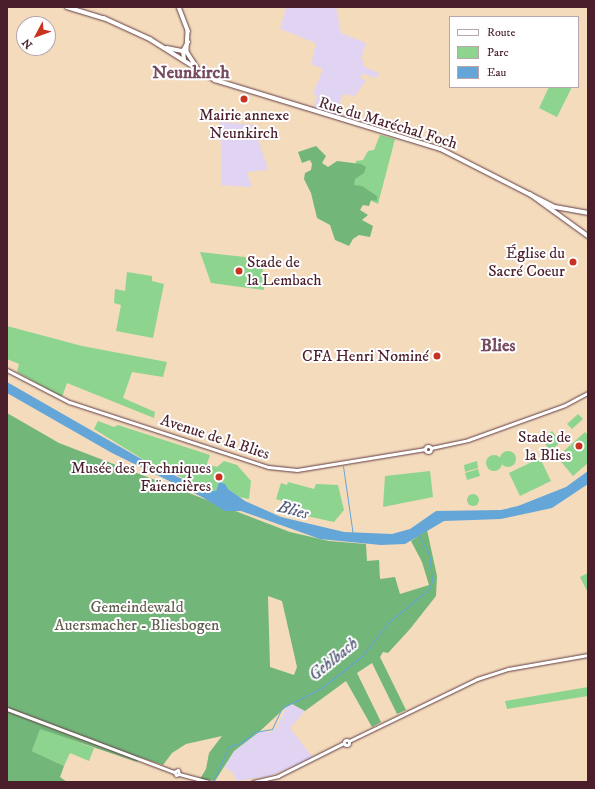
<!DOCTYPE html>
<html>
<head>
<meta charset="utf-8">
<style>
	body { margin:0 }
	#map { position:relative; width:595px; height:789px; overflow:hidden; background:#f3dbbc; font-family:"IM FELL DW Pica",serif }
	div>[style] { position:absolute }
	.built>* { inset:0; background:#e1d4f3 }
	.green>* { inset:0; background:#8dd48f }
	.round { border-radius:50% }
	.forest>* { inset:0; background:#72b67a }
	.water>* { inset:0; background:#63a6d7 }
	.stream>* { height:1px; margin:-0.5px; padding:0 0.5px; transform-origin:0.5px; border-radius:0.5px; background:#63a6d7 }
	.roads { filter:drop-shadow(0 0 1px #633b41) drop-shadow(0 0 1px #633b41) }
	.secondary>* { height:3px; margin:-1.5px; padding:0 1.5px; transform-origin:1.5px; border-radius:1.5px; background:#fff }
	.secondary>.ring { margin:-1.5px; padding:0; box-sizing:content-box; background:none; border:3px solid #fff; border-radius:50% }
	.primary>* { height:3.5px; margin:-1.75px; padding:0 1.75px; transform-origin:1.75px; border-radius:1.75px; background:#fff }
	.dots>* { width:11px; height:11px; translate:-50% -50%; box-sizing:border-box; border:2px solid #fff; border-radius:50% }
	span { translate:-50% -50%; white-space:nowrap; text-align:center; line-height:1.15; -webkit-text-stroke:4px #fff; paint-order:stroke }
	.poi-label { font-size:16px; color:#4a1f2b }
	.right { translate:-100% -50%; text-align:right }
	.left { translate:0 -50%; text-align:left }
	.street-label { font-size:16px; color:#4a1f2b }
	.park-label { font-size:16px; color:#615e4e }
	.water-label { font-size:17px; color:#555c78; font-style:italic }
	.quarter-label { font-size:18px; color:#764b60; font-weight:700 }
	.frame { position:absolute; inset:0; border:8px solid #4a1f2b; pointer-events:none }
	.legend { position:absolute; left:449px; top:16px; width:130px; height:72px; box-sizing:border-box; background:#fff; border:1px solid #b7a5aa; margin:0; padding:5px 7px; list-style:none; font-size:12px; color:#4a1f2b }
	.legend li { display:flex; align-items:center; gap:8px; height:20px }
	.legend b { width:20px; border:1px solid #b7a5aa }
	.north { position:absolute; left:16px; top:16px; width:40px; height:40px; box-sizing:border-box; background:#fff; border:1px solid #b7a5aa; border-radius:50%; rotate:229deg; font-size:11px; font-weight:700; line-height:16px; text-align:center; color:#4a1f2b }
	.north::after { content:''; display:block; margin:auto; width:14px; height:18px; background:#c8321e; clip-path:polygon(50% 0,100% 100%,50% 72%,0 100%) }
</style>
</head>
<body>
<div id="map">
	<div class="built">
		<i style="clip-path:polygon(286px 7px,336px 7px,341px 33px,366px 43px,361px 60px,364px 61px,363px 66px,379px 73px,377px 78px,362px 74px,360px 78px,366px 80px,355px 96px,343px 94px,339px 105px,344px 106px,341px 119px,313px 110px,317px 96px,313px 93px,323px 69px,311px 64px,316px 43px,280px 29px)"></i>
		<i style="clip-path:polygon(220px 122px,254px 125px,268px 170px,247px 172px,252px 187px,219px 185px,222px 183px)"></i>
		<i style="clip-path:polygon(292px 704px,305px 711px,290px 728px,313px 758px,270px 776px,237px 781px,232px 772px,224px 767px,234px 751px,259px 732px,271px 732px,277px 728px,287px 706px)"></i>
	</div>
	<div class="green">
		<i style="clip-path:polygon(549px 87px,572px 87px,557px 117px,539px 108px)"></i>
		<i style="clip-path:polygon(380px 135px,395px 139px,378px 204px,351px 192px,356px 161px,363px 160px,368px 151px,374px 150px)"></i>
		<i style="clip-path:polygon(200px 252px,262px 259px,264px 290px,211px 283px)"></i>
		<i style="clip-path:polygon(127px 272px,152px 276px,152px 281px,164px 284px,153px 338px,116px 331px,121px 305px,114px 303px,115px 289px,125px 291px)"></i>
		<i style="clip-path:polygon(7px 326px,82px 346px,167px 362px,163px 377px,132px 372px,123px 398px,155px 412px,154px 418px,67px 383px,62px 397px,17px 372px,19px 364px,7px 359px)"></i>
		<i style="clip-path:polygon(578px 414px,583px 419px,572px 429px,567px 424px)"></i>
		<i style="clip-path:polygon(98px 421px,114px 427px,118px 425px,210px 455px,207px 464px,217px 467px,224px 461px,237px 465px,251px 481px,249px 499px,239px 497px,219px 482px,216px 491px,211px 491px,144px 460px,94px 429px)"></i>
		<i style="clip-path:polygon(552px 431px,561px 442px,550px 451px,542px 440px)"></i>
		<i style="clip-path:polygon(585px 432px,588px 435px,588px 463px,573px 476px,557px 457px)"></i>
		<i class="round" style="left:500px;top:451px;width:16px;height:16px"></i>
		<i class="round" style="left:486px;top:455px;width:16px;height:16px"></i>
		<i style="clip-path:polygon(540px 458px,551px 481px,520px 496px,509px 473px)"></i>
		<i style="clip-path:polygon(477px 461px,478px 468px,465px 472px,464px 465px)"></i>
		<i style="clip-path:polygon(478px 469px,480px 476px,467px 480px,465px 473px)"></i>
		<i style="clip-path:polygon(430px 471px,433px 497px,383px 507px,385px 476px)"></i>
		<i style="clip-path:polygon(288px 482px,314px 489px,316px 484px,338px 485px,344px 510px,334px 522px,293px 513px,296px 506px,276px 499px,281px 483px,287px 485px)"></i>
		<i class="round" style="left:467px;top:494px;width:12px;height:12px"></i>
		<i style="clip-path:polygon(588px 573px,588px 593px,580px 577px)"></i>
		<i style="clip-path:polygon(588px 687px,588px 696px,507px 709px,505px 701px)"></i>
		<i style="clip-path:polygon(40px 728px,94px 748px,89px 761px,70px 753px,64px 766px,32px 751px)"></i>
	</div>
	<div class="forest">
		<i style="clip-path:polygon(316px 146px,326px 156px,322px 163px,328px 167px,337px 161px,361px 164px,366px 167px,364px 173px,355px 179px,354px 185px,362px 186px,377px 196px,377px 201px,371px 200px,369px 206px,363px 205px,360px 210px,368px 215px,362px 220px,373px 226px,370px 237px,359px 235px,353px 239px,349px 246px,335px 240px,330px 225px,317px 218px,311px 193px,304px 179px,305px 173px,311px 170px,312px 164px,310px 160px,302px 163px,298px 152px)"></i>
		<i style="clip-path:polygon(evenodd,7px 413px,59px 443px,290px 532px,329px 541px,366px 544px,367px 561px,379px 560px,380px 579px,395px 577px,400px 594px,429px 585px,422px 562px,411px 541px,427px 530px,437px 576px,436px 596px,410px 629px,388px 653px,383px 652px,380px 657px,406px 710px,397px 714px,372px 663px,357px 673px,381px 722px,372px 727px,346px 681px,305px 711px,292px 704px,287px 706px,259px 732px,234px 751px,215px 781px,200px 779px,206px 769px,209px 753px,222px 736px,186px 744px,172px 753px,163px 765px,139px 757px,137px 762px,40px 729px,32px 751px,64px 766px,60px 777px,67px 782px,7px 782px,7px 413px,268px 596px,282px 601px,297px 667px,294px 675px,270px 667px,268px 596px)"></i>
	</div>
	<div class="water">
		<i style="clip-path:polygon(7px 382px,150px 464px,195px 485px,202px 488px,206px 486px,211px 491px,216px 491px,219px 482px,225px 484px,228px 489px,245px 501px,281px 517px,344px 532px,392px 534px,410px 529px,436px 511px,501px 510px,518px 506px,566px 487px,588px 471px,588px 484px,552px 508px,501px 519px,444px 521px,405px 544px,381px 545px,320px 539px,241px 511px,225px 511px,202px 497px,112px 453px,7px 393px)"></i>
	</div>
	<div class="stream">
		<i style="left:343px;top:466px;width:70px;rotate:81.8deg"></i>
		<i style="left:213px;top:782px;width:39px;rotate:-66deg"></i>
		<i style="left:229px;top:746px;width:12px;rotate:-14deg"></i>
		<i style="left:241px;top:743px;width:18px;rotate:-38deg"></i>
		<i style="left:255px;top:732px;width:17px;rotate:-10deg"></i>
		<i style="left:272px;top:729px;width:23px;rotate:-65deg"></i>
		<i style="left:282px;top:708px;width:44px;rotate:-27.1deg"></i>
		<i style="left:321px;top:688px;width:51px;rotate:-37.8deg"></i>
		<i style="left:361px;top:657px;width:45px;rotate:-51.3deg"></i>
		<i style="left:389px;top:622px;width:52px;rotate:-39.5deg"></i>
		<i style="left:429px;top:589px;width:9px;rotate:-69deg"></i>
		<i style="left:432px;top:581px;width:27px;rotate:-96deg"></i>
		<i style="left:429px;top:554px;width:21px;rotate:-118deg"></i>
	</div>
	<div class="roads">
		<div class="secondary">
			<i style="left:7px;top:370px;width:70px;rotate:27.3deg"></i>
			<i style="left:69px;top:402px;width:209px;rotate:18.1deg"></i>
			<i style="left:268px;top:467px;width:29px;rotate:6deg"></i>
			<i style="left:297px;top:470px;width:130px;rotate:-9.3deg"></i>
			<i class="ring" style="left:425px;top:446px;width:3px;height:3px"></i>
			<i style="left:431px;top:448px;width:38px;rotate:-12deg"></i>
			<i style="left:468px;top:440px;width:103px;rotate:-19.8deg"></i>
			<i style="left:565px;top:405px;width:26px;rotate:-28deg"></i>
			<i style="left:7px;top:709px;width:178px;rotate:20.7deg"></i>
			<i class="ring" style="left:344.5px;top:740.5px;width:2px;height:2px"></i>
			<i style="left:349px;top:741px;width:142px;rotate:-25.8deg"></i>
			<i style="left:477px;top:679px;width:33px;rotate:-18deg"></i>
			<i style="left:508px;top:669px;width:81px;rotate:-9.9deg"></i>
			<i style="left:179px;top:774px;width:3px;rotate:162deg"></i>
			<i style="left:176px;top:775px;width:4px;rotate:-124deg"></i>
			<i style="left:174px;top:772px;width:4px;rotate:-27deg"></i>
			<i style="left:178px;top:770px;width:4px;rotate:76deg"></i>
			<i style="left:179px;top:774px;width:30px;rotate:15deg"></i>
			<i style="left:253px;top:782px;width:26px;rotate:-13deg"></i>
			<i style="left:278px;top:776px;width:74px;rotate:-26.6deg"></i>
		</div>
		<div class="primary">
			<i style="left:67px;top:7px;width:39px;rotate:17deg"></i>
			<i style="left:104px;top:18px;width:51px;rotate:24.5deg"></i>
			<i style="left:150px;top:39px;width:77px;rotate:32.2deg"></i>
			<i style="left:215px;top:80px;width:236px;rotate:17deg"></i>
			<i style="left:441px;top:149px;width:128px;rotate:27deg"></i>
			<i style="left:555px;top:207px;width:34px;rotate:10deg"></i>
			<i style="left:179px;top:7px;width:26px;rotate:69deg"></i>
			<i style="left:188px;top:31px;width:21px;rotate:93deg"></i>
			<i style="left:187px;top:52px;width:20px;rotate:57deg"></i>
			<i style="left:167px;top:48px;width:20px;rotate:11deg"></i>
			<i style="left:184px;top:60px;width:9px;rotate:-96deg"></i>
			<i style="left:183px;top:51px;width:10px;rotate:-61deg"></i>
			<i style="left:530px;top:194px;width:72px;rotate:35.9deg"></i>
		</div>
	</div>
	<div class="dots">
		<i style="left:244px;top:99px;background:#c8321e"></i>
		<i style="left:573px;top:262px;background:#c8321e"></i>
		<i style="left:239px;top:271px;background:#c8321e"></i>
		<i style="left:437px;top:356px;background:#c8321e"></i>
		<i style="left:579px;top:446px;background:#c8321e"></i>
		<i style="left:219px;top:477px;background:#c8321e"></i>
	</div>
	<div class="poi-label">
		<span style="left:244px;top:124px">Mairie annexe<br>Neunkirch</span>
		<span class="right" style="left:565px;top:262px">Église du<br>Sacré Coeur</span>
		<span class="left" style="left:247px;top:271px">Stade de<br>la Lembach</span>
		<span class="right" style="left:429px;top:356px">CFA Henri Nominé</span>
		<span class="right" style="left:571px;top:446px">Stade de<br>la Blies</span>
		<span class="right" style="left:211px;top:477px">Musée des Techniques<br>Faïencières</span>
	</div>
	<div class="street-label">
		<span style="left:388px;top:123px;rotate:17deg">Rue du Maréchal Foch</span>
		<span style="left:215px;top:437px;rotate:18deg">Avenue de la Blies</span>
	</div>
	<div class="park-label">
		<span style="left:137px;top:616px">Gemeindewald<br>Auersmacher - Bliesbogen</span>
	</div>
	<div class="water-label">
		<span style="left:293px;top:511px;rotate:15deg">Blies</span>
		<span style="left:334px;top:660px;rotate:-39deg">Gehlbach</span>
	</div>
	<div class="quarter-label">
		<span style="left:191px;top:73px">Neunkirch</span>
		<span style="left:498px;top:346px">Blies</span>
	</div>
	<div class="frame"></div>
	<ul class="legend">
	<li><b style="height:5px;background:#fff"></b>Route</li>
	<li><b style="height:11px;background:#8dd48f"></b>Parc</li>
	<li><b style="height:11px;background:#63a6d7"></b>Eau</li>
	</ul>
	<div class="north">N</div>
</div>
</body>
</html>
